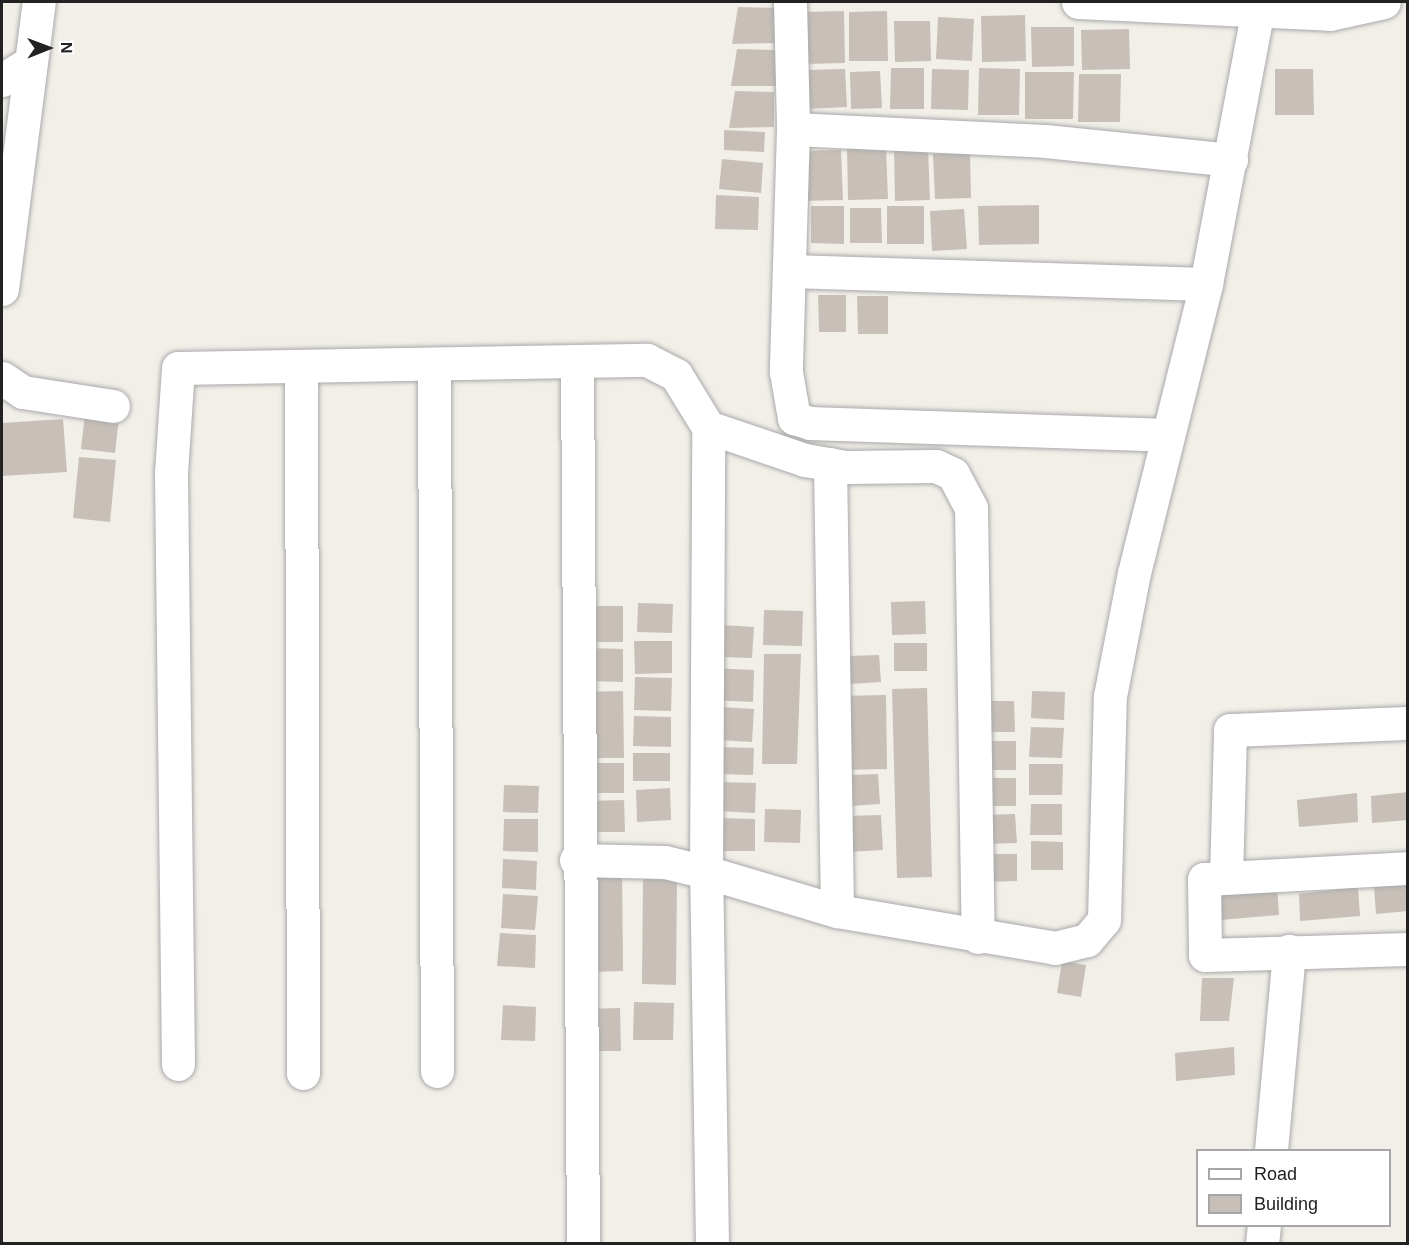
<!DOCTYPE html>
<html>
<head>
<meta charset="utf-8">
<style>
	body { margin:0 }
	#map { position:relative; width:1409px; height:1245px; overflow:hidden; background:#f2efe9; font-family:Arial,sans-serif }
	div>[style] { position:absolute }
	.building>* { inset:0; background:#c7bfb8 }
	.roads { filter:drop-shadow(0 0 2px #a9a9a9) drop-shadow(0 0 2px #a9a9a9) }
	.street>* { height:33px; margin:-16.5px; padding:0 16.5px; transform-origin:16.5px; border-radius:16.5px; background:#fff }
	span { translate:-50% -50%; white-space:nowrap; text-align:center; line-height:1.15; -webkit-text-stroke:4.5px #fff; paint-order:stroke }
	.frame { position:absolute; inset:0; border:3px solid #222; pointer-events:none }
	.legend { position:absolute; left:1196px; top:1149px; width:195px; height:78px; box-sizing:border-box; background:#fff; border:2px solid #a7a7a7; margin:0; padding:8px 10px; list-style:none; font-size:18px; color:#222 }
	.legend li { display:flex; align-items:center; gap:12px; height:30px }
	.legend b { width:30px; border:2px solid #a7a7a7 }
	.north { position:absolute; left:18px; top:18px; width:60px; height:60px; -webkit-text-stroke:4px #fff; paint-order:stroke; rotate:89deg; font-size:16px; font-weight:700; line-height:24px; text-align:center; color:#222 }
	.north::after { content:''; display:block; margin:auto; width:21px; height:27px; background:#222; clip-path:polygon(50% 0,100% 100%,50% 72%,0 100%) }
</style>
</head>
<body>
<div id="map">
	<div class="building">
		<i style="clip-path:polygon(738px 7px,777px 8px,778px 43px,732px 44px)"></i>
		<i style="clip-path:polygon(844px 11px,845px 63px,805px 64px,804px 12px)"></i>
		<i style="clip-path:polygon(887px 11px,888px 61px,849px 61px,849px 12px)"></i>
		<i style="clip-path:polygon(1025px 15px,1026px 61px,982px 62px,981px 16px)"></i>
		<i style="clip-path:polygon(938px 17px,974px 19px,972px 61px,936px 59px)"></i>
		<i style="clip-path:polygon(894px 21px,930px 21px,931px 61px,895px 62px)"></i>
		<i style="clip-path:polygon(1031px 27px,1074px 27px,1074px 66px,1032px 67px)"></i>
		<i style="clip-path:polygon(1129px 29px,1130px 69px,1082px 70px,1081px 30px)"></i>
		<i style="clip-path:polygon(737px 49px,776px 50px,777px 86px,731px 86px)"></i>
		<i style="clip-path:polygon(891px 68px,924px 68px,924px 109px,890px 109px)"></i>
		<i style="clip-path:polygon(979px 68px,1020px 69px,1019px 115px,978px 115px)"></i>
		<i style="clip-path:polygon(845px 69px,847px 107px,806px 109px,805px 70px)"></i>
		<i style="clip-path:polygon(932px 69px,969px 70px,968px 110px,931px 109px)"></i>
		<i style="clip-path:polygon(1275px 69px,1313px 69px,1314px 115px,1275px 115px)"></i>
		<i style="clip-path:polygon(880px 71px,882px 108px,851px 109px,850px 72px)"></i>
		<i style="clip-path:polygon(1025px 72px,1074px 72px,1073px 119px,1025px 119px)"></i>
		<i style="clip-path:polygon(1079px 74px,1121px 74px,1120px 122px,1078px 122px)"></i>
		<i style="clip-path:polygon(735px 91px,774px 92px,774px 127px,729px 128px)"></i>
		<i style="clip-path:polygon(724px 130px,765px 132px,764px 152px,724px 150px)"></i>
		<i style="clip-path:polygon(886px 147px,888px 199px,848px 200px,847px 148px)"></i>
		<i style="clip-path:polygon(928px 148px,930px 200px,895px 201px,894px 149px)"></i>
		<i style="clip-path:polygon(841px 150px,843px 200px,801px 201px,800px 151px)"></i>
		<i style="clip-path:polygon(970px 153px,971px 198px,935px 199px,933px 154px)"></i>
		<i style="clip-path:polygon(722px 159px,763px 163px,761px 193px,719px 189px)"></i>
		<i style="clip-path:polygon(716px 195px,759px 197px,758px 230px,715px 229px)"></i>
		<i style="clip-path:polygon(1039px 205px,1039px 244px,979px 245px,978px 206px)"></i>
		<i style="clip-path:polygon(811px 206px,844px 206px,844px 244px,811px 243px)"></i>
		<i style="clip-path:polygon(887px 206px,924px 206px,924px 244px,887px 244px)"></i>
		<i style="clip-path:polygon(850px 208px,881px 208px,882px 243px,850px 243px)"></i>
		<i style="clip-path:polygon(964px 209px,967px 249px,932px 251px,930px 211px)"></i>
		<i style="clip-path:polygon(818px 295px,846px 295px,846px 332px,819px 332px)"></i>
		<i style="clip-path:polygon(857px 296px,888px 296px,888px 334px,858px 334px)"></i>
		<i style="clip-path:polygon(85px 413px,119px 417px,115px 453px,81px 449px)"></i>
		<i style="clip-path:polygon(63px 419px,67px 472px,2px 476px,2px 423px)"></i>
		<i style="clip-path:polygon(79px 457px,116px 460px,110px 522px,73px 518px)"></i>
		<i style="clip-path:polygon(925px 601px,926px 634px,892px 635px,891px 602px)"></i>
		<i style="clip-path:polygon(638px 603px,673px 604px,672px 633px,637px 632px)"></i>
		<i style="clip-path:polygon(587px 606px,623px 606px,623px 642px,587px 642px)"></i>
		<i style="clip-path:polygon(764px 610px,803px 611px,802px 646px,763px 645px)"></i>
		<i style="clip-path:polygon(721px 625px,754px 627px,752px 658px,719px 657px)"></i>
		<i style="clip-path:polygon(634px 641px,672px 641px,672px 673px,635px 674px)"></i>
		<i style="clip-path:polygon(894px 643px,927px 643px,927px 671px,894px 671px)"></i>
		<i style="clip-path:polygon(588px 648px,623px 649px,623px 682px,588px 681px)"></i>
		<i style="clip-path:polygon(764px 654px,801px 654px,797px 764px,762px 764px)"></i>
		<i style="clip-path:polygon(879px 655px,881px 682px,849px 684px,848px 656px)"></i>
		<i style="clip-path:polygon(712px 668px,754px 670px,753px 702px,710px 700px)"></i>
		<i style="clip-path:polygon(635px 677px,672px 678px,671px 711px,634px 710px)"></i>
		<i style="clip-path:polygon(927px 688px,932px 877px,897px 878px,892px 689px)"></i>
		<i style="clip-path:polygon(623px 691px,624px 758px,584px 758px,583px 692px)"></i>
		<i style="clip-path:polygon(1032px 691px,1065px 692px,1064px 720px,1031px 718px)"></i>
		<i style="clip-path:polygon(886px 695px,887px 769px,841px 770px,839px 696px)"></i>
		<i style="clip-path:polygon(984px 701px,1014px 701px,1015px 732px,984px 732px)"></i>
		<i style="clip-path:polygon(721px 707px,754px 709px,752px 742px,719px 740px)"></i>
		<i style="clip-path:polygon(634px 716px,671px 717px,671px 747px,633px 746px)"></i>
		<i style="clip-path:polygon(1031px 727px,1064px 728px,1062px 758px,1029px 757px)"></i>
		<i style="clip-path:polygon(985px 741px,1016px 741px,1016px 770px,985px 770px)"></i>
		<i style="clip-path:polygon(721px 747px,754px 748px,753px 775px,720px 774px)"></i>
		<i style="clip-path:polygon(633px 753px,670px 753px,670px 781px,633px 781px)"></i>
		<i style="clip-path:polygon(585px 763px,624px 763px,624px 793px,585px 793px)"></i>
		<i style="clip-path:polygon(1029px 764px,1063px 764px,1062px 795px,1029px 795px)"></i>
		<i style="clip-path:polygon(878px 774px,880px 804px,850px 806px,848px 775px)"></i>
		<i style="clip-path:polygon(985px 778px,1016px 778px,1016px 806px,985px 806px)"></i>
		<i style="clip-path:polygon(720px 782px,756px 783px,755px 813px,719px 811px)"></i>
		<i style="clip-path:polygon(504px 785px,539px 786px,538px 813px,503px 812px)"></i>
		<i style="clip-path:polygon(670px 788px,671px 820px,637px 822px,636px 790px)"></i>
		<i style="clip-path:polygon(1408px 792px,1408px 820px,1372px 823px,1371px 796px)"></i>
		<i style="clip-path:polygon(1357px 793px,1358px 822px,1299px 827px,1297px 800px)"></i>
		<i style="clip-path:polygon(624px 800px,625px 832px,588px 832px,587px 801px)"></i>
		<i style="clip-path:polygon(1031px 804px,1062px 804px,1062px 835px,1030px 835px)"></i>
		<i style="clip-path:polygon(765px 809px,801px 810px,800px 843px,764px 842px)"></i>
		<i style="clip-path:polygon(1015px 814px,1017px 843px,987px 844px,986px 815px)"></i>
		<i style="clip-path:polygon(881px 815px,883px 850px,847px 852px,846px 816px)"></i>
		<i style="clip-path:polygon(720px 818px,755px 819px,755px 851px,721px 851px)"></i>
		<i style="clip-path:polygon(504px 819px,538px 819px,538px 852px,503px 851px)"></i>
		<i style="clip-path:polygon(1031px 841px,1063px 842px,1063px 870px,1031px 870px)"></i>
		<i style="clip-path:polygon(987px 854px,1017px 854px,1017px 881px,988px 882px)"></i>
		<i style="clip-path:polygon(503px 859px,537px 861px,536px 890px,502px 888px)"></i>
		<i style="clip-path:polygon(589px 867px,622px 867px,623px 971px,590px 972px)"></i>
		<i style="clip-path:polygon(643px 879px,677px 880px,676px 985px,642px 984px)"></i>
		<i style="clip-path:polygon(1408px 883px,1408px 911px,1376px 914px,1374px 887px)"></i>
		<i style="clip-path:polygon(1277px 886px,1279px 915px,1220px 920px,1219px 893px)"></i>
		<i style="clip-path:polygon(1358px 887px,1360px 916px,1300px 921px,1299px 894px)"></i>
		<i style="clip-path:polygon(503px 894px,538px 896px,535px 930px,501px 928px)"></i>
		<i style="clip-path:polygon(500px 933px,536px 935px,535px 968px,497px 966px)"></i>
		<i style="clip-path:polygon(1062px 961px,1086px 965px,1081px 997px,1057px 993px)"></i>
		<i style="clip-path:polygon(1202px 978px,1234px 978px,1229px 1021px,1200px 1021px)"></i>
		<i style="clip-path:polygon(634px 1002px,674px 1003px,673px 1040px,633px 1040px)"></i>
		<i style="clip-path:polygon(503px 1005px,536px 1007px,535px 1041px,501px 1040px)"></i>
		<i style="clip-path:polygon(620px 1008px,621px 1051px,587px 1051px,586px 1009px)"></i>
		<i style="clip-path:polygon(1234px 1047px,1235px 1075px,1176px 1081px,1175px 1053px)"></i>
	</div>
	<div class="roads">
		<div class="street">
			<i style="left:790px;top:2px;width:127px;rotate:88.6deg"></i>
			<i style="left:793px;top:129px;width:243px;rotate:91.7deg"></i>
			<i style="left:786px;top:372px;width:47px;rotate:80.1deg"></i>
			<i style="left:794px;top:418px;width:17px;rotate:17deg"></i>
			<i style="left:810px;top:423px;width:357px;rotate:1.9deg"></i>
			<i style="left:1078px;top:2px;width:252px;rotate:2.7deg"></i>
			<i style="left:1330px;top:14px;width:55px;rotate:-12.5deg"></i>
			<i style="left:2px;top:80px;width:34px;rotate:-32deg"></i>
			<i style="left:793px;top:129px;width:252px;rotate:2.7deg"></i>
			<i style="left:1045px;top:141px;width:187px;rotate:5.8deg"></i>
			<i style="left:790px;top:271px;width:416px;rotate:1.8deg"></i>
			<i style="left:2px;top:289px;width:289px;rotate:-82.7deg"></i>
			<i style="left:577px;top:364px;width:880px;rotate:89.61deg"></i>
			<i style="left:434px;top:366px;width:705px;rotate:89.76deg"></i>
			<i style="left:301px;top:368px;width:705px;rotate:89.84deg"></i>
			<i style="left:2px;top:378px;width:25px;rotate:34deg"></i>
			<i style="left:23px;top:392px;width:91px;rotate:8.8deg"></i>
			<i style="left:830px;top:464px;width:447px;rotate:89.1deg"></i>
			<i style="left:576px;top:860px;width:89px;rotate:1.3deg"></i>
			<i style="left:665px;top:862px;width:42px;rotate:13.7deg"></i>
			<i style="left:706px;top:872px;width:445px;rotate:-89.7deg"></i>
			<i style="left:1408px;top:868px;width:204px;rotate:176.9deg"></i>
			<i style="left:1204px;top:879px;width:76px;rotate:89.2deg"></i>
			<i style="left:1205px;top:955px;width:203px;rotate:-1.7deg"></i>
			<i style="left:1226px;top:877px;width:147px;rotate:-88.4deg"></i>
			<i style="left:1230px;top:730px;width:178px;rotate:-2.3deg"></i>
			<i style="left:178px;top:1064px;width:591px;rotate:-90.68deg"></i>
			<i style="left:171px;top:473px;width:105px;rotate:-86.2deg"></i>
			<i style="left:178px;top:368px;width:469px;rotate:-1deg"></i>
			<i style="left:647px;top:360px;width:33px;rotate:27deg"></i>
			<i style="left:676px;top:375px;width:61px;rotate:58.4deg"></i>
			<i style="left:708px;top:427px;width:102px;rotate:18.8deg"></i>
			<i style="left:805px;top:460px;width:41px;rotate:9.9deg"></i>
			<i style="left:845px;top:467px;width:91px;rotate:-0.6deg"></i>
			<i style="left:936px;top:466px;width:19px;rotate:25deg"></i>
			<i style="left:953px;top:474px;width:38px;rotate:62deg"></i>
			<i style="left:971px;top:508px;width:429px;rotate:89.1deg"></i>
			<i style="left:1271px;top:1150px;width:200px;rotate:-84.8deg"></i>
			<i style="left:712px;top:1244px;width:372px;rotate:-90.9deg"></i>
			<i style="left:706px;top:872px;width:137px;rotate:16.6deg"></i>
			<i style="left:837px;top:911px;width:221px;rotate:9.6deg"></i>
			<i style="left:1055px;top:948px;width:33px;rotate:-14deg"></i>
			<i style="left:1087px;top:940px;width:26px;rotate:-50deg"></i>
			<i style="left:1104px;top:920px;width:224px;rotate:-88.5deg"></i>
			<i style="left:1110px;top:696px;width:125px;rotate:-79deg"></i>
			<i style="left:1134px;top:573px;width:298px;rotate:-76deg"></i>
			<i style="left:1206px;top:284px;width:275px;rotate:-79.3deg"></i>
			<i style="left:1262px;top:1244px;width:18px;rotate:-84deg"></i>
		</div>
	</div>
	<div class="frame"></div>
	<ul class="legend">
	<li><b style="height:8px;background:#fff"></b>Road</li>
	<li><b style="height:16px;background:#c7bfb8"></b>Building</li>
	</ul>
	<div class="north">N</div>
</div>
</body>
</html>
